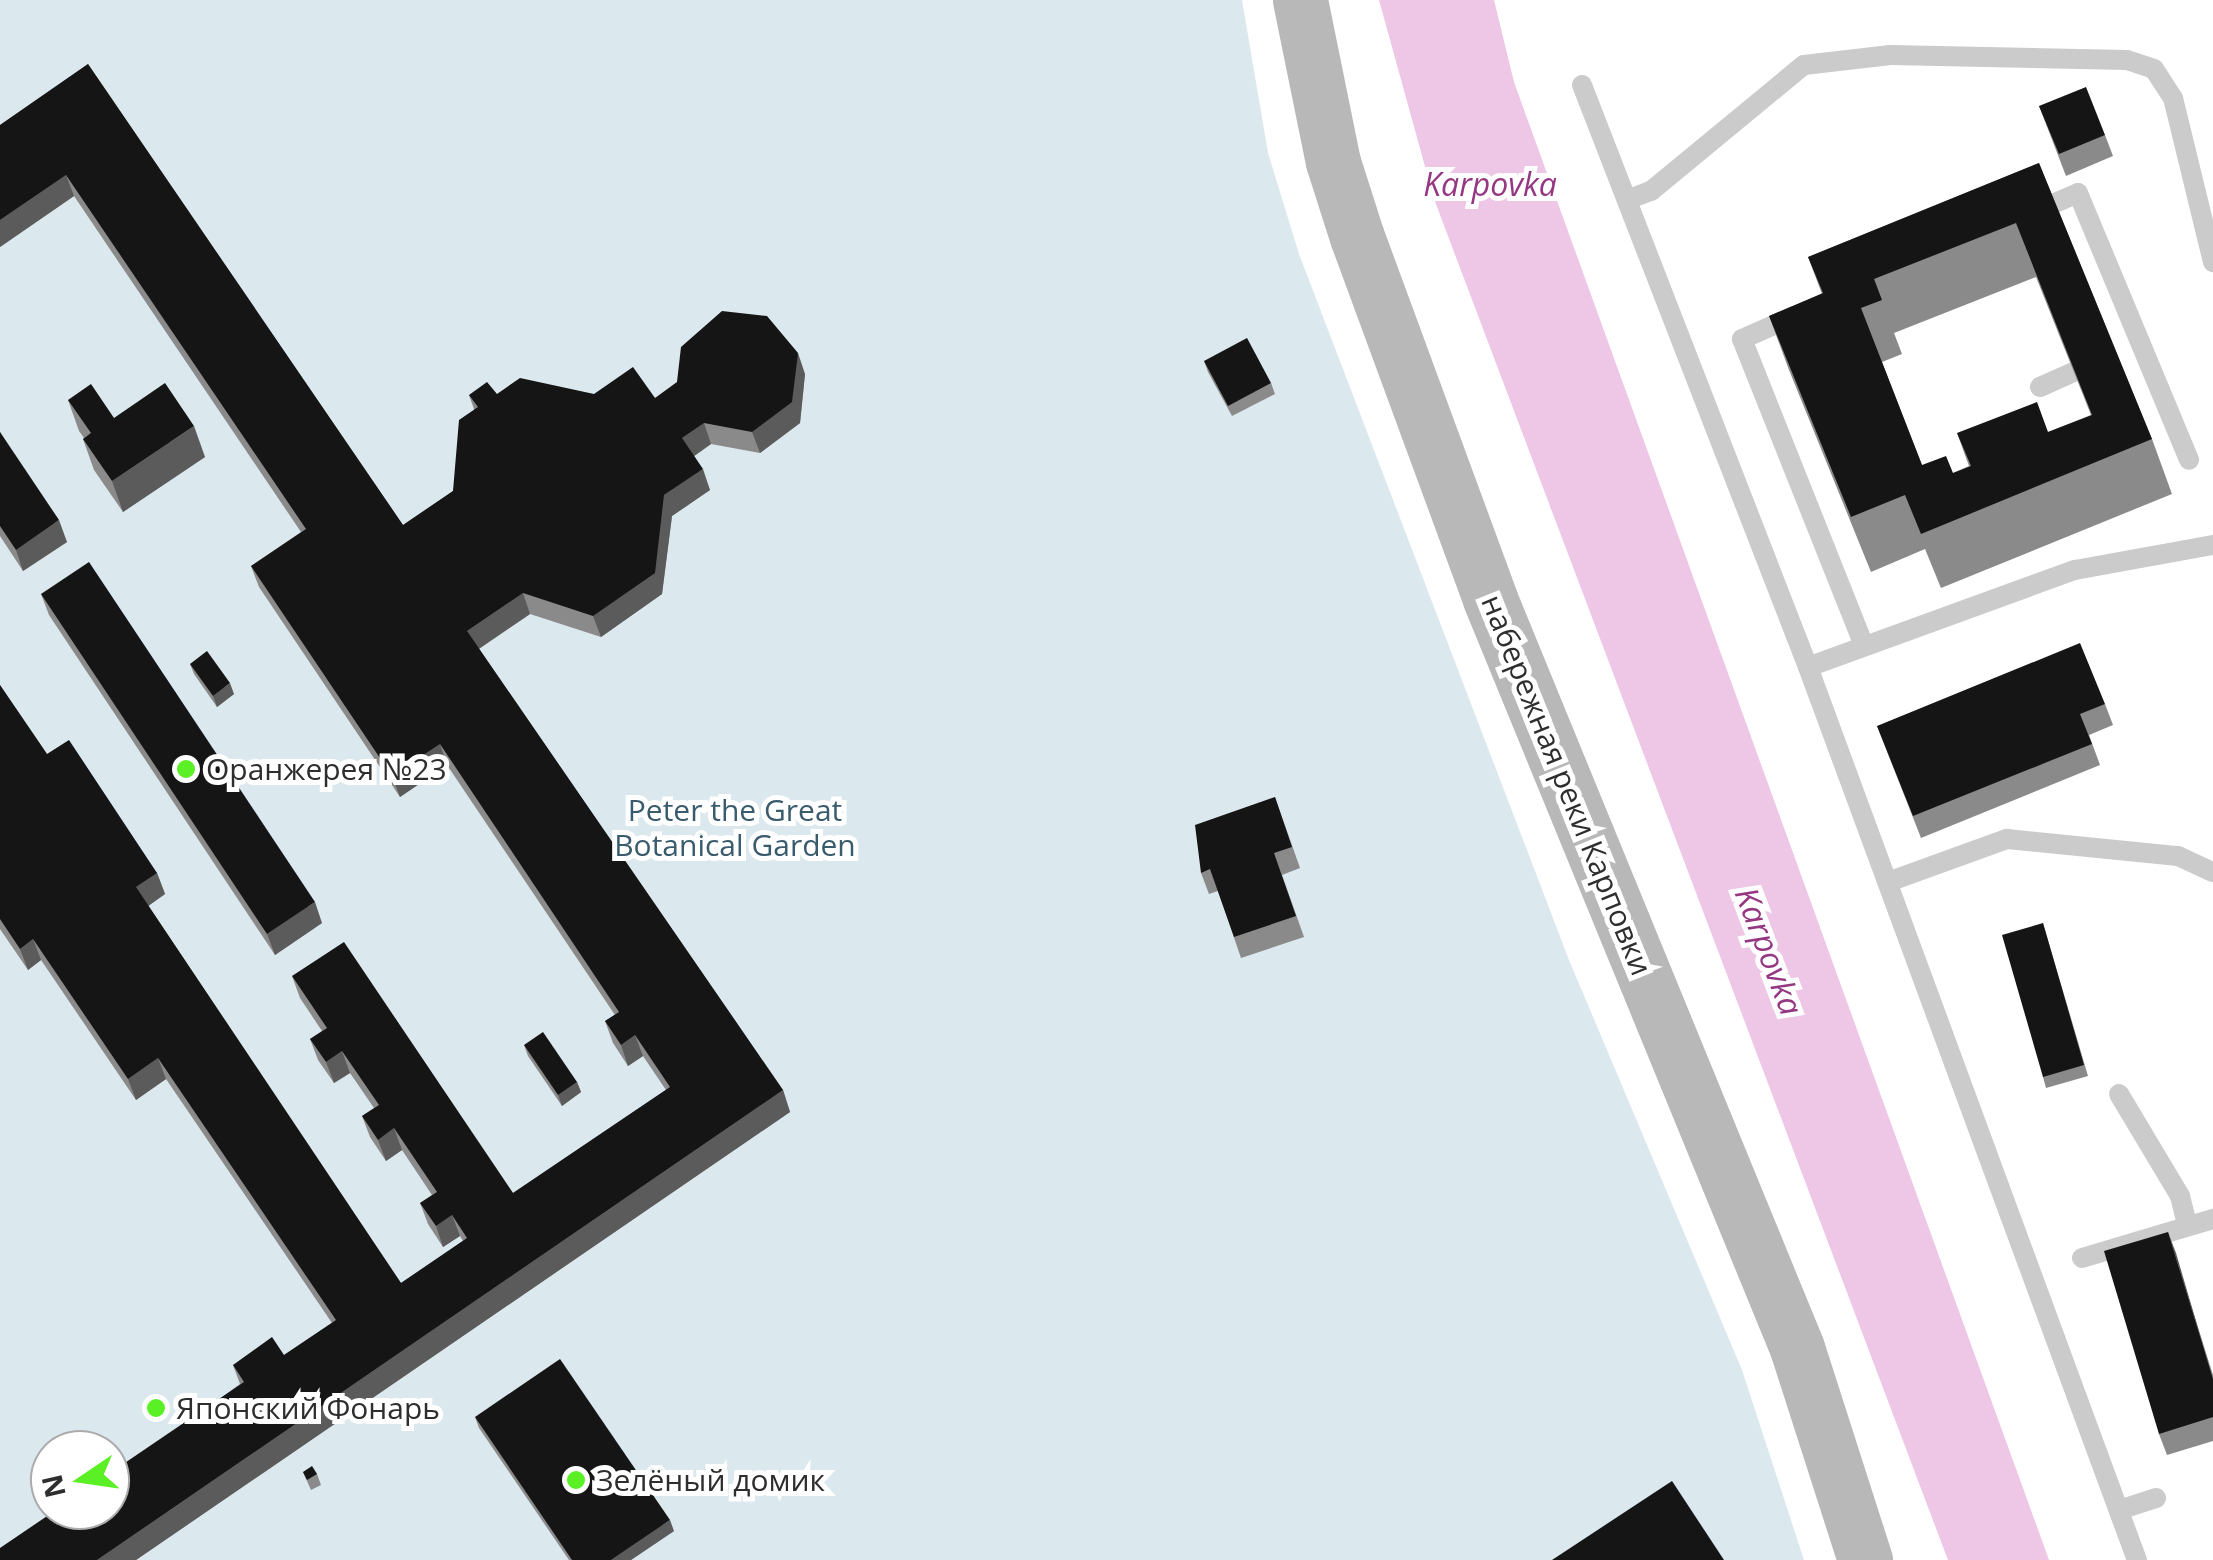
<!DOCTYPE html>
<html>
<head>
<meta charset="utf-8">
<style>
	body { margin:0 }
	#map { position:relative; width:2213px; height:1560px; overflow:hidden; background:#fff; font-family:"Open Sans",sans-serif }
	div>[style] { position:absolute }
	.green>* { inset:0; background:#dbe8ed }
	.water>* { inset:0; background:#eec6e6 }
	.lane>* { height:20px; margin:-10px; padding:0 10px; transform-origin:10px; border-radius:10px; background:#cbcbcb }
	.secondary>* { height:55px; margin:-27.5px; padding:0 27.5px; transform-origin:27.5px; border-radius:27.5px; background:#b8b8b8 }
	.wall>* { inset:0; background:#8a8a8a }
	.shaded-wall>* { inset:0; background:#5b5b5b }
	.building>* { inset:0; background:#151515 }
	.dots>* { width:28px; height:28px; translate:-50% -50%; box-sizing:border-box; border:5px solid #fff; border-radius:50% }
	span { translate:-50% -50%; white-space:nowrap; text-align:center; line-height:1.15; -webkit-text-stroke:10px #fff; paint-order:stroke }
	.poi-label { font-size:30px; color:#2e2e2e }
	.left { translate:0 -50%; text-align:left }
	.street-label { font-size:30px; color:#2e2e2e }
	.park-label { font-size:30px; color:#395b6d }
	.water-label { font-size:32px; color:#953782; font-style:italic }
	.north { position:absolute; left:30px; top:1430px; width:100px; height:100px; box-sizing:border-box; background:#fff; border:2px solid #ababab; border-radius:50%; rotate:257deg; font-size:28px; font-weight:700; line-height:40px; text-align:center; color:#2e2e2e }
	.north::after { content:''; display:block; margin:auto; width:35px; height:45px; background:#5af025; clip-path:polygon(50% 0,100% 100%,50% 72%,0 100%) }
</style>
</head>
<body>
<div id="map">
	<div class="green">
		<i style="clip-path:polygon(evenodd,0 0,1242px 0,1268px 153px,1299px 254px,1569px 960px,1742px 1370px,1804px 1560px,0 1560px,0 0,50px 1450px,110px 1450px,110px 1510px,50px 1510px,50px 1450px)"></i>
	</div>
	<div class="water">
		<i style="clip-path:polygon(1379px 0,1494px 0,1514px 82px,2049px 1560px,1948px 1560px,1434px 199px)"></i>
	</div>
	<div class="lane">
		<i style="left:1582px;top:85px;width:624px;rotate:68.78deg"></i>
		<i style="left:1808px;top:667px;width:952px;rotate:69.78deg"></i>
		<i style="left:1627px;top:200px;width:26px;rotate:-21deg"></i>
		<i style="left:1651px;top:191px;width:198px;rotate:-39.5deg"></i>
		<i style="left:1804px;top:65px;width:87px;rotate:-6.6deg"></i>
		<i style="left:1890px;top:55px;width:237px;rotate:1.2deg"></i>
		<i style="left:2127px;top:60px;width:28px;rotate:18deg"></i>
		<i style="left:2154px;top:69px;width:35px;rotate:57deg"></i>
		<i style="left:2173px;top:98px;width:169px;rotate:76.3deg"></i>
		<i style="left:2032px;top:213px;width:50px;rotate:-23.5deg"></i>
		<i style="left:2078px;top:193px;width:289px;rotate:67.4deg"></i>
		<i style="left:1794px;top:316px;width:57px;rotate:156.1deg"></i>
		<i style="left:1742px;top:339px;width:330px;rotate:68.3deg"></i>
		<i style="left:2040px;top:387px;width:37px;rotate:-24deg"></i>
		<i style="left:1808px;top:667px;width:284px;rotate:-20deg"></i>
		<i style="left:2075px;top:570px;width:140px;rotate:-10.3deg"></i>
		<i style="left:1888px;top:882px;width:127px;rotate:-19.9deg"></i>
		<i style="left:2007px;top:839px;width:172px;rotate:5.7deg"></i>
		<i style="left:2178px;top:856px;width:38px;rotate:25deg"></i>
		<i style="left:2119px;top:1094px;width:119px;rotate:59.1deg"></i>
		<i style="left:2180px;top:1196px;width:29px;rotate:76deg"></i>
		<i style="left:2082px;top:1258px;width:137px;rotate:-16.6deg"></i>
		<i style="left:2119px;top:1510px;width:39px;rotate:-18deg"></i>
	</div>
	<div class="secondary">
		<i style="left:1300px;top:0;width:165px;rotate:78.5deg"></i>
		<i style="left:1333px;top:162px;width:79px;rotate:72.3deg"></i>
		<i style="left:1357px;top:237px;width:386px;rotate:69.8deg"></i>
		<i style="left:1490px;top:599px;width:809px;rotate:67.71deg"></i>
		<i style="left:1797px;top:1348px;width:223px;rotate:72.2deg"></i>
	</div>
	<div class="wall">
		<i style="clip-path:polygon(88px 64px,403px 525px,453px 491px,474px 409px,469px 395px,594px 394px,655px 398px,805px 374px,800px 423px,760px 453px,711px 444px,694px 456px,710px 490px,672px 516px,662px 594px,601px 637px,530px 614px,479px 649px,783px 1090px,790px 1112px,136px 1560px,0 1560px,240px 1384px,233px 1365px,284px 1355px,332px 1323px,166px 1079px,136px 1100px,41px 960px,28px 970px,0 929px,0 685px,47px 754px,157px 873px,165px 894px,148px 906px,401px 1283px,463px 1241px,460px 1236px,443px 1247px,428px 1224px,420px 1203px,432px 1195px,402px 1150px,386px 1161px,370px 1137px,362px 1116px,374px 1108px,350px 1073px,334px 1083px,318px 1060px,310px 1039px,322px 1031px,300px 998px,292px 976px,513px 1193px,666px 1090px,643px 1056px,628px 1066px,613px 1043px,605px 1021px,615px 1015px,447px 765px,400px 797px,259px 587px,251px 566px,301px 532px,74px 196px,0 247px,0 125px)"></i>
		<i style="clip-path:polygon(2039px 106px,2105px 135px,2113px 156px,2066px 176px)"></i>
		<i style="clip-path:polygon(evenodd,2039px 163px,2152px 439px,2172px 494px,1941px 588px,1925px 549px,1871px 572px,1789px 370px,1769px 316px,1822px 294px,1808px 257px,2039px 163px,2036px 277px,2091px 415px,2048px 432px,1957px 433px,1969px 466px,1953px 473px,1922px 465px,1882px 362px,1902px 354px,1894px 333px,2036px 277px)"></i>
		<i style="clip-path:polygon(1204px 361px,1271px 383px,1275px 394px,1232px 416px,1208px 372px)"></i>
		<i style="clip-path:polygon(68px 400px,114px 418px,205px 457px,123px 512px,94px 470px,83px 439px,84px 438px,79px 431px)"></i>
		<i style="clip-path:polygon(0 432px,67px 542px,23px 571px,0 536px)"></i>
		<i style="clip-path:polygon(41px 594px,322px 923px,275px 955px,49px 615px)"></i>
		<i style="clip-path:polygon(190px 664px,234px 694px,217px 707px,194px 674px)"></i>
		<i style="clip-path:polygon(2105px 704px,2113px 725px,2089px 735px,2100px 765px,1921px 838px,1877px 726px)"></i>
		<i style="clip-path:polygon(1275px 797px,1300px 868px,1282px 875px,1304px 937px,1241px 958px,1218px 891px,1209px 894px,1201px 873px)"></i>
		<i style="clip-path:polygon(2043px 923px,2088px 1076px,2046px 1088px,2043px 1077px)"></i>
		<i style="clip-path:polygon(524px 1045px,577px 1082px,581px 1092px,562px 1106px,528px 1056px)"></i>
		<i style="clip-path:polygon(2168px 1232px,2213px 1375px,2213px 1441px,2167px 1455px,2159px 1434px)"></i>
		<i style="clip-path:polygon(475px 1417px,674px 1531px,631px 1560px,569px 1560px,479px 1428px)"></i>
		<i style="clip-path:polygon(303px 1472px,317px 1474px,321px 1485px,311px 1490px)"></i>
	</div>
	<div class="shaded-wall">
		<i style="clip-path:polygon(66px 175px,74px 196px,0 247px,0 220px)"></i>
		<i style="clip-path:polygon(798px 353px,805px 374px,800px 423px,760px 453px,752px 432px)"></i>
		<i style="clip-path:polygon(704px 423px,711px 444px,690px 459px,682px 438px)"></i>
		<i style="clip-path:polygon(194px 426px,205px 457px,123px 512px,112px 481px)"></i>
		<i style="clip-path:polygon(703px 469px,710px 490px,672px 516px,662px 594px,601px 637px,593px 616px,664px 495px)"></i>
		<i style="clip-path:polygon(59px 520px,67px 542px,23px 571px,16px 550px)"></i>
		<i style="clip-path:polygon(523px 593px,530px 614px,474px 652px,467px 631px)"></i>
		<i style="clip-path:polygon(230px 683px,234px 694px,217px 707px,213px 696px)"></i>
		<i style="clip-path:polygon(440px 744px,447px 765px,400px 797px,392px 776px)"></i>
		<i style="clip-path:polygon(157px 873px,165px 894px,144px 909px,136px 887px)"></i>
		<i style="clip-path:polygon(315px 902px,322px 923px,275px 955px,267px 934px)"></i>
		<i style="clip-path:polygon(33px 939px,41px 960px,28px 970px,20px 949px)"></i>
		<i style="clip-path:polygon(635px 1035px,643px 1056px,628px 1066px,621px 1045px)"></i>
		<i style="clip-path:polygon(342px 1051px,350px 1073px,334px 1083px,326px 1062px)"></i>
		<i style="clip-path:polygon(158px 1058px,166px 1079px,136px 1100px,128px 1079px)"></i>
		<i style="clip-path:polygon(577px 1082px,581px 1092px,562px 1106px,558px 1095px)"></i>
		<i style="clip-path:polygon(783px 1090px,790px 1112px,136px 1560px,97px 1560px)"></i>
		<i style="clip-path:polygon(394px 1128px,402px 1150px,386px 1161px,378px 1140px)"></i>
		<i style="clip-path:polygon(452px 1215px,460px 1236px,443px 1247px,436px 1226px)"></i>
		<i style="clip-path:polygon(2168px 1232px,2176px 1253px,2213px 1379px)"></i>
		<i style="clip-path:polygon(670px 1520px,674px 1531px,631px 1560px,611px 1560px)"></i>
	</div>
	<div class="building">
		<i style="clip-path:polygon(88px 64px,403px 525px,453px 491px,459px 420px,478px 407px,469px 395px,487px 382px,497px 394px,520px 378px,594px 394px,633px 367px,655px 398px,677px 382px,681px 347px,722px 311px,767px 316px,798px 353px,792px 402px,752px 432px,704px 423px,682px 438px,703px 469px,664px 495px,655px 573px,593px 616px,523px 593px,467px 631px,783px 1090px,97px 1560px,0 1560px,0 1548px,56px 1510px,110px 1510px,110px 1473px,244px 1382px,233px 1365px,272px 1337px,284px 1355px,336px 1320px,158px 1058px,128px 1079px,33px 939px,20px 949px,0 919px,0 685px,47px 754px,69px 740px,157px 873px,136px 887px,401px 1283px,467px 1238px,452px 1215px,436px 1226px,420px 1203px,437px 1192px,394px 1128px,378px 1140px,362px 1116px,379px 1105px,342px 1051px,326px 1062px,310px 1039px,327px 1028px,292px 976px,344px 942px,513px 1193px,670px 1087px,635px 1035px,621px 1045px,605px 1021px,619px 1012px,440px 744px,392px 776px,251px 566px,306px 529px,66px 175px,0 220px,0 125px)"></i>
		<i style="clip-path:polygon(2086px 87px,2105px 135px,2059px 154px,2039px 106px)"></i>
		<i style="clip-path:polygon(evenodd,2039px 163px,2152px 439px,1921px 534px,1905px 495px,1851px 517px,1769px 316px,1823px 293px,1808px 257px,2039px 163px,2016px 223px,2092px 415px,2048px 432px,2037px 402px,1957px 433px,1971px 466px,1953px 473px,1946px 456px,1922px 465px,1861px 308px,1882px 300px,1874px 279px,2016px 223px)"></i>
		<i style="clip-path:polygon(1247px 338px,1271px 383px,1228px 406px,1204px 361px)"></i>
		<i style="clip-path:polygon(165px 383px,194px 426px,112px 481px,83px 439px,91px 433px,68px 400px,91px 384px,114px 418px)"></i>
		<i style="clip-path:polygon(0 432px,59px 520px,16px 550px,0 526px)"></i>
		<i style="clip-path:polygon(89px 562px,315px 902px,267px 934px,41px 594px)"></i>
		<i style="clip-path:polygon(2080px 643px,2105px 704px,2080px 714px,2092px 744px,1913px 816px,1877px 726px)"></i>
		<i style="clip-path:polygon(207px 651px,230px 683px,213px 696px,190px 664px)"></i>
		<i style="clip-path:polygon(1275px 797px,1292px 847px,1274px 853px,1296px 916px,1234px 937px,1210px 869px,1201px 873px,1195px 825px)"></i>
		<i style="clip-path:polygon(2043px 923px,2084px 1065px,2043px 1077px,2002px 935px)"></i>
		<i style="clip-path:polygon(543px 1032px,577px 1082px,558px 1095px,524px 1045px)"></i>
		<i style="clip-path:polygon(2168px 1232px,2213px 1379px,2213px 1417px,2159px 1434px,2104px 1251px)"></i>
		<i style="clip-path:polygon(560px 1359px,670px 1520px,611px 1560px,572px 1560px,475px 1417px)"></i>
		<i style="clip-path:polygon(312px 1466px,317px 1474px,307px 1480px,303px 1472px)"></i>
		<i style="clip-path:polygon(1672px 1481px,1724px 1560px,1552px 1560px)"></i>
	</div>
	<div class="dots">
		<i style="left:186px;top:769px;background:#5af025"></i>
		<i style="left:156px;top:1408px;background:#5af025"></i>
		<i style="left:576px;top:1480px;background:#5af025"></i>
	</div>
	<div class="poi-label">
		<span class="left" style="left:206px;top:769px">Оранжерея №23</span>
		<span class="left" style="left:176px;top:1408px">Японский Фонарь</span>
		<span class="left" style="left:596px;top:1480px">Зелёный домик</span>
	</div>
	<div class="street-label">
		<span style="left:1567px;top:785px;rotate:68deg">набережная реки Карповки</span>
	</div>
	<div class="park-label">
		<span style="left:735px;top:827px">Peter the Great<br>Botanical Garden</span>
	</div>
	<div class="water-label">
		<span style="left:1490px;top:184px">Karpovka</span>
		<span style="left:1769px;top:951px;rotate:69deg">Karpovka</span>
	</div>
	<div class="north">N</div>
</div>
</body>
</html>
